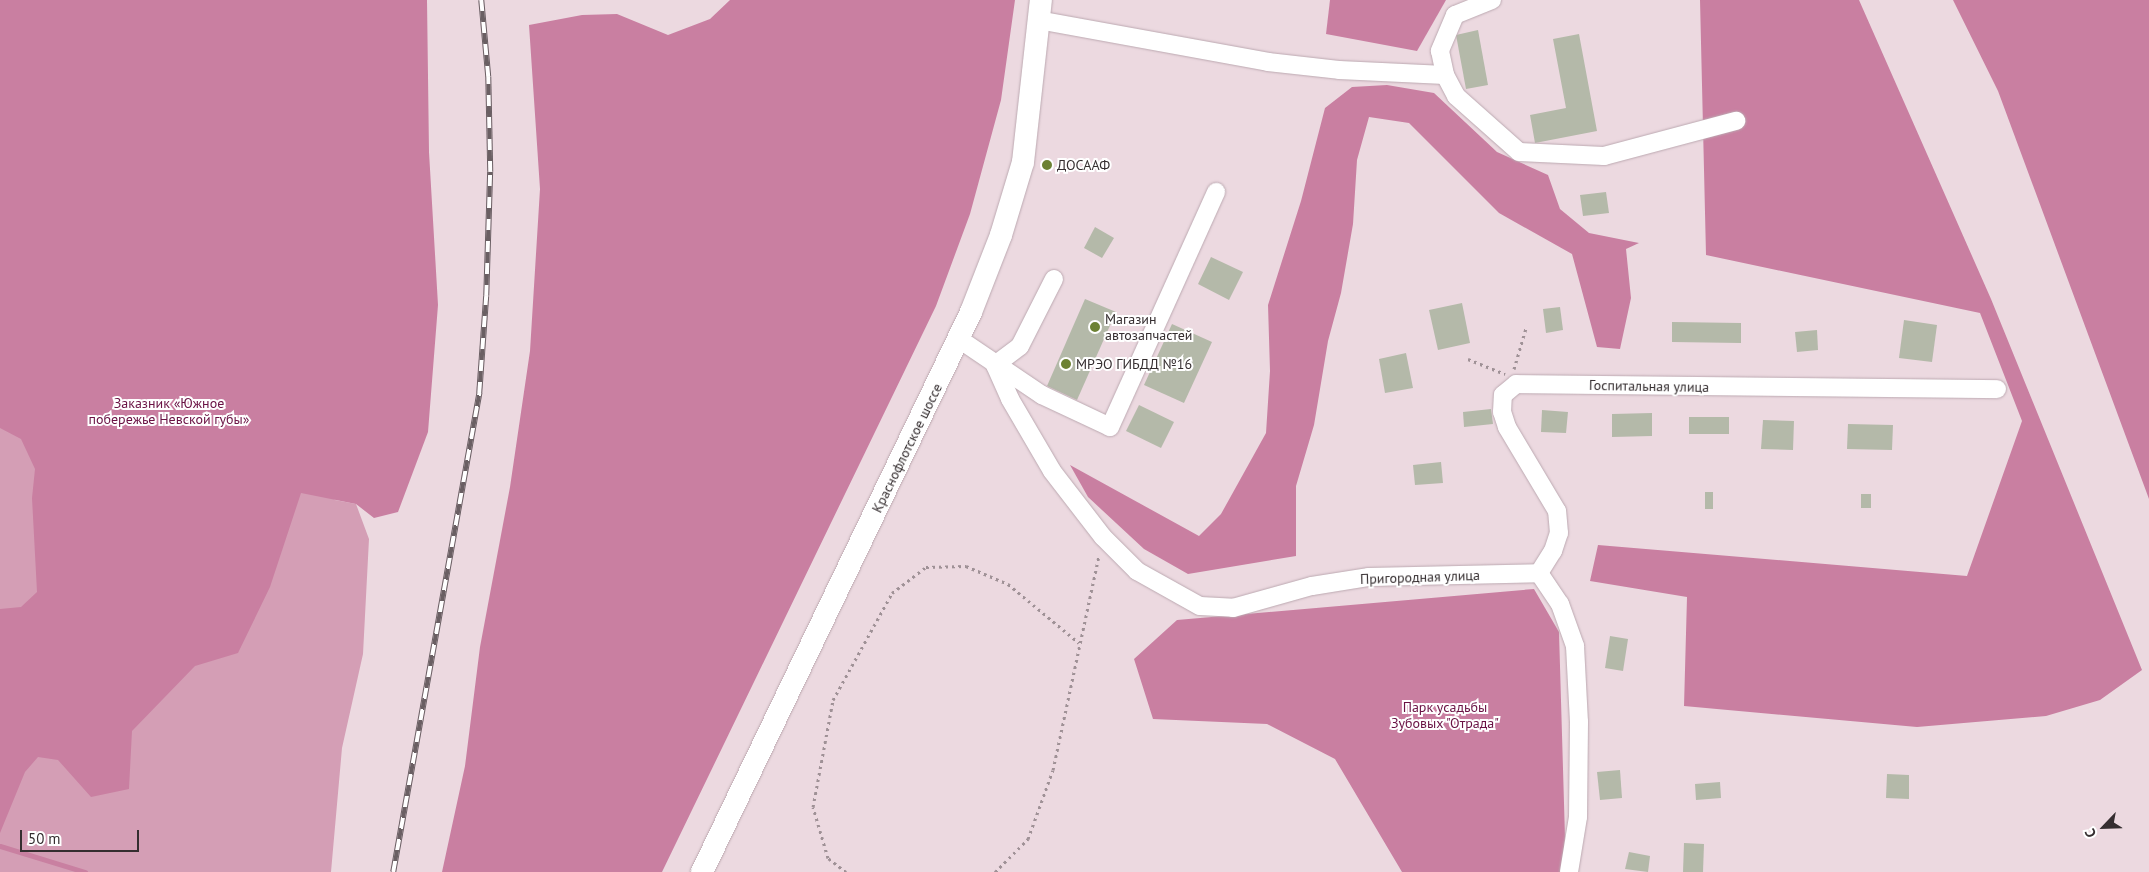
<!DOCTYPE html>
<html>
<head>
<meta charset="utf-8">
<style>
	body { margin:0 }
	#map { position:relative; width:2149px; height:872px; overflow:hidden; background:#ecd9e0; font-family:"PT Sans",sans-serif }
	div>[style] { position:absolute }
	.green>* { inset:0; background:#d49eb5 }
	.forest>* { inset:0; background:#c97fa1 }
	.stream>* { height:5px; margin:-2.5px; padding:0 2.5px; transform-origin:2.5px; border-radius:2.5px; background:#c980a1 }
	.building>* { inset:0; background:#b4b9a9 }
	.path>* { height:3px; margin-top:-1.5px; transform-origin:0; background:repeating-linear-gradient(90deg,#9f9196 0 2.5px,transparent 0 6.5px) }
	.roads { filter:drop-shadow(0 0 1px #bca9b1) drop-shadow(0 0 1px #bca9b1) }
	.minor>* { height:18px; margin:-9px; padding:0 9px; transform-origin:9px; border-radius:9px; background:#fff }
	.major>* { height:22px; margin:-11px; padding:0 11px; transform-origin:11px; border-radius:11px; background:#fff }
	.rail>* { height:5.5px; margin-top:-2.75px; transform-origin:0; background:repeating-linear-gradient(90deg,#fff 0 11px,#6a5f63 0 22px); box-sizing:border-box; border-block:1px solid #6a5f63 }
	.dots>* { width:14px; height:14px; translate:-50% -50%; box-sizing:border-box; border:2px solid #fff; border-radius:50% }
	span { translate:-50% -50%; white-space:nowrap; text-align:center; line-height:1.15; -webkit-text-stroke:4px #fff; paint-order:stroke }
	.poi-label { font-size:14px; color:#352e30 }
	.left { translate:0 -50%; text-align:left }
	.street-label { font-size:14px; color:#352e30 }
	.park-label { font-size:14px; color:#6a1244 }
	.north { position:absolute; left:2079px; top:802px; width:50px; height:50px; -webkit-text-stroke:4px #fff; paint-order:stroke; rotate:246deg; font-size:14px; font-weight:700; line-height:20px; text-align:center; color:#352e30 }
	.north::after { content:''; display:block; margin:auto; width:18px; height:22px; background:#352e30; clip-path:polygon(50% 0,100% 100%,50% 72%,0 100%) }
	.scale { position:absolute; left:20px; top:830px; width:119px; height:22px; box-sizing:border-box; border:2px solid #352e30; border-top:0; padding-left:6px; font-size:15px; line-height:18px; white-space:nowrap; color:#352e30; -webkit-text-stroke:4px #fff; paint-order:stroke }
</style>
</head>
<body>
<div id="map">
	<div class="green">
		<i style="clip-path:polygon(0 0,335px 500px,356px 504px,369px 539px,363px 654px,342px 748px,331px 872px,0 872px)"></i>
	</div>
	<div class="forest">
		<i style="clip-path:polygon(0 0,427px 0,429px 152px,438px 305px,428px 432px,398px 512px,374px 518px,356px 504px,301px 493px,270px 587px,238px 653px,195px 666px,132px 731px,129px 789px,91px 797px,58px 760px,38px 757px,25px 772px,0 833px,0 609px,21px 607px,37px 592px,32px 498px,35px 469px,21px 439px,0 428px)"></i>
		<i style="clip-path:polygon(730px 0,1015px 0,1001px 100px,970px 214px,936px 306px,662px 872px,442px 872px,465px 766px,480px 647px,510px 487px,530px 351px,540px 189px,529px 25px,582px 15px,617px 14px,668px 35px,710px 19px)"></i>
		<i style="clip-path:polygon(1330px 0,1446px 0,1417px 51px,1326px 34px)"></i>
		<i style="clip-path:polygon(1700px 0,1859px 0,1991px 299px,2142px 670px,2100px 700px,2046px 716px,1917px 727px,1684px 706px,1687px 597px,1590px 581px,1598px 545px,1967px 576px,2022px 421px,1980px 313px,1706px 255px)"></i>
		<i style="clip-path:polygon(1953px 0,2149px 0,2149px 499px,1998px 91px)"></i>
		<i style="clip-path:polygon(1387px 85px,1434px 93px,1497px 152px,1548px 175px,1560px 209px,1589px 233px,1639px 243px,1626px 249px,1631px 298px,1620px 349px,1597px 347px,1572px 254px,1499px 213px,1409px 123px,1369px 117px,1357px 160px,1353px 224px,1341px 293px,1328px 341px,1314px 425px,1296px 486px,1296px 556px,1188px 574px,1144px 549px,1088px 497px,1070px 465px,1199px 536px,1221px 514px,1266px 433px,1270px 371px,1268px 305px,1301px 201px,1325px 108px,1352px 87px)"></i>
		<i style="clip-path:polygon(1534px 589px,1559px 632px,1565px 837px,1563px 872px,1402px 872px,1335px 759px,1267px 724px,1153px 719px,1134px 659px,1177px 620px)"></i>
	</div>
	<div class="stream">
		<i style="left:0;top:846px;width:89px;rotate:17deg"></i>
	</div>
	<div class="building">
		<i style="clip-path:polygon(1478px 30px,1488px 85px,1466px 89px,1456px 35px)"></i>
		<i style="clip-path:polygon(1579px 34px,1597px 131px,1535px 143px,1530px 115px,1566px 108px,1553px 39px)"></i>
		<i style="clip-path:polygon(1606px 192px,1609px 213px,1583px 216px,1580px 195px)"></i>
		<i style="clip-path:polygon(1095px 227px,1114px 238px,1102px 258px,1084px 248px)"></i>
		<i style="clip-path:polygon(1211px 257px,1243px 272px,1229px 300px,1198px 284px)"></i>
		<i style="clip-path:polygon(1085px 299px,1116px 312px,1077px 400px,1047px 386px)"></i>
		<i style="clip-path:polygon(1462px 303px,1470px 343px,1438px 350px,1429px 310px)"></i>
		<i style="clip-path:polygon(1560px 307px,1563px 330px,1546px 333px,1543px 309px)"></i>
		<i style="clip-path:polygon(1904px 320px,1937px 325px,1932px 362px,1899px 358px)"></i>
		<i style="clip-path:polygon(1672px 322px,1741px 323px,1741px 343px,1672px 342px)"></i>
		<i style="clip-path:polygon(1172px 324px,1212px 342px,1184px 403px,1144px 385px)"></i>
		<i style="clip-path:polygon(1817px 330px,1818px 350px,1797px 352px,1795px 332px)"></i>
		<i style="clip-path:polygon(1406px 353px,1413px 388px,1385px 393px,1379px 359px)"></i>
		<i style="clip-path:polygon(1139px 405px,1174px 422px,1161px 448px,1126px 431px)"></i>
		<i style="clip-path:polygon(1491px 409px,1493px 424px,1464px 427px,1463px 412px)"></i>
		<i style="clip-path:polygon(1542px 410px,1568px 412px,1566px 433px,1541px 432px)"></i>
		<i style="clip-path:polygon(1652px 413px,1652px 436px,1612px 437px,1612px 414px)"></i>
		<i style="clip-path:polygon(1689px 417px,1729px 417px,1729px 434px,1689px 434px)"></i>
		<i style="clip-path:polygon(1763px 420px,1794px 421px,1793px 450px,1761px 449px)"></i>
		<i style="clip-path:polygon(1848px 424px,1893px 425px,1892px 450px,1847px 449px)"></i>
		<i style="clip-path:polygon(1441px 462px,1443px 483px,1415px 485px,1413px 465px)"></i>
		<i style="clip-path:polygon(1705px 492px,1713px 492px,1713px 509px,1705px 509px)"></i>
		<i style="clip-path:polygon(1861px 494px,1871px 494px,1871px 508px,1861px 508px)"></i>
		<i style="clip-path:polygon(1610px 636px,1628px 639px,1623px 671px,1605px 668px)"></i>
		<i style="clip-path:polygon(1620px 770px,1622px 798px,1600px 800px,1597px 772px)"></i>
		<i style="clip-path:polygon(1887px 774px,1909px 775px,1909px 799px,1886px 798px)"></i>
		<i style="clip-path:polygon(1720px 782px,1721px 798px,1696px 800px,1695px 784px)"></i>
		<i style="clip-path:polygon(1684px 843px,1704px 844px,1703px 872px,1683px 872px)"></i>
		<i style="clip-path:polygon(1629px 852px,1650px 856px,1648px 872px,1625px 869px)"></i>
	</div>
	<div class="path">
		<i style="left:1468px;top:359px;width:40px;rotate:22deg"></i>
		<i style="left:1514px;top:369px;width:43px;rotate:-73.7deg"></i>
		<i style="left:846px;top:872px;width:23px;rotate:-142deg"></i>
		<i style="left:828px;top:858px;width:53px;rotate:-106.4deg"></i>
		<i style="left:813px;top:807px;width:109px;rotate:-79.4deg"></i>
		<i style="left:833px;top:700px;width:122px;rotate:-61.1deg"></i>
		<i style="left:892px;top:593px;width:43px;rotate:-37.4deg"></i>
		<i style="left:926px;top:567px;width:40px;rotate:-1.4deg"></i>
		<i style="left:966px;top:566px;width:46px;rotate:23.2deg"></i>
		<i style="left:1008px;top:584px;width:92px;rotate:39.7deg"></i>
		<i style="left:995px;top:872px;width:47px;rotate:-45deg"></i>
		<i style="left:1028px;top:839px;width:73px;rotate:-70.1deg"></i>
		<i style="left:1053px;top:770px;width:220px;rotate:-77.9deg"></i>
	</div>
	<div class="roads">
		<div class="minor">
			<i style="left:1492px;top:0;width:40px;rotate:158deg"></i>
			<i style="left:1455px;top:15px;width:39px;rotate:113deg"></i>
			<i style="left:1440px;top:51px;width:25px;rotate:78deg"></i>
			<i style="left:1445px;top:75px;width:24px;rotate:62deg"></i>
			<i style="left:1456px;top:96px;width:84px;rotate:41.6deg"></i>
			<i style="left:1519px;top:152px;width:85px;rotate:2.7deg"></i>
			<i style="left:1604px;top:156px;width:137px;rotate:-14.9deg"></i>
			<i style="left:1038px;top:20px;width:234px;rotate:10.3deg"></i>
			<i style="left:1268px;top:62px;width:71px;rotate:6.4deg"></i>
			<i style="left:1339px;top:70px;width:106px;rotate:2.7deg"></i>
			<i style="left:959px;top:339px;width:100px;rotate:34deg"></i>
			<i style="left:1042px;top:395px;width:75px;rotate:25.2deg"></i>
			<i style="left:1110px;top:427px;width:258px;rotate:-65.7deg"></i>
			<i style="left:995px;top:365px;width:37px;rotate:66deg"></i>
			<i style="left:1010px;top:399px;width:83px;rotate:59.7deg"></i>
			<i style="left:1052px;top:471px;width:83px;rotate:52.3deg"></i>
			<i style="left:1103px;top:537px;width:48px;rotate:45deg"></i>
			<i style="left:1137px;top:571px;width:72px;rotate:29.1deg"></i>
			<i style="left:1200px;top:606px;width:33px;rotate:3deg"></i>
			<i style="left:1233px;top:608px;width:82px;rotate:-15.6deg"></i>
			<i style="left:1312px;top:586px;width:58px;rotate:-9deg"></i>
			<i style="left:1369px;top:577px;width:170px;rotate:-1.3deg"></i>
			<i style="left:1539px;top:573px;width:37px;rotate:56deg"></i>
			<i style="left:1560px;top:604px;width:45px;rotate:70.3deg"></i>
			<i style="left:1575px;top:646px;width:76px;rotate:87deg"></i>
			<i style="left:1579px;top:722px;width:95px;rotate:90.6deg"></i>
			<i style="left:1578px;top:817px;width:56px;rotate:99.3deg"></i>
			<i style="left:995px;top:365px;width:31px;rotate:-37deg"></i>
			<i style="left:1020px;top:346px;width:75px;rotate:-63.1deg"></i>
			<i style="left:1539px;top:573px;width:26px;rotate:-58deg"></i>
			<i style="left:1553px;top:551px;width:19px;rotate:-72deg"></i>
			<i style="left:1559px;top:533px;width:22px;rotate:-95deg"></i>
			<i style="left:1557px;top:511px;width:98px;rotate:-120.8deg"></i>
			<i style="left:1507px;top:427px;width:16px;rotate:-108deg"></i>
			<i style="left:1502px;top:412px;width:17px;rotate:-87deg"></i>
			<i style="left:1503px;top:395px;width:17px;rotate:-40deg"></i>
			<i style="left:1516px;top:384px;width:481px;rotate:0.6deg"></i>
		</div>
		<div class="major">
			<i style="left:702px;top:872px;width:621px;rotate:-64.34deg"></i>
			<i style="left:971px;top:312px;width:83px;rotate:-68.7deg"></i>
			<i style="left:1001px;top:235px;width:76px;rotate:-73.2deg"></i>
			<i style="left:1023px;top:162px;width:163px;rotate:-83.7deg"></i>
		</div>
	</div>
	<div class="rail">
		<i style="left:393px;top:872px;width:487px;rotate:-79.8deg"></i>
		<i style="left:479px;top:393px;width:97px;rotate:-85.9deg"></i>
		<i style="left:486px;top:296px;width:124px;rotate:-88.2deg"></i>
		<i style="left:490px;top:172px;width:95px;rotate:-91.2deg"></i>
		<i style="left:488px;top:77px;width:77px;rotate:-95.2deg"></i>
	</div>
	<div class="dots">
		<i style="left:1047px;top:165px;background:#6c8133"></i>
		<i style="left:1095px;top:327px;background:#6c8133"></i>
		<i style="left:1066px;top:364px;background:#6c8133"></i>
	</div>
	<div class="poi-label">
		<span class="left" style="left:1057px;top:165px">ДОСААФ</span>
		<span class="left" style="left:1105px;top:327px">Магазин<br>автозапчастей</span>
		<span class="left" style="left:1076px;top:364px">МРЭО ГИБДД №16</span>
	</div>
	<div class="street-label">
		<span style="left:1649px;top:386px;rotate:1deg">Госпитальная улица</span>
		<span style="left:907px;top:448px;rotate:-64deg">Краснофлотское шоссе</span>
		<span style="left:1420px;top:577px;rotate:-2deg">Пригородная улица</span>
	</div>
	<div class="park-label">
		<span style="left:169px;top:411px">Заказник «Южное<br>побережье Невской губы»</span>
		<span style="left:1445px;top:715px">Парк усадьбы<br>Зубовых "Отрада"</span>
	</div>
	<div class="north">С</div>
	<div class="scale">50 m</div>
</div>
</body>
</html>
